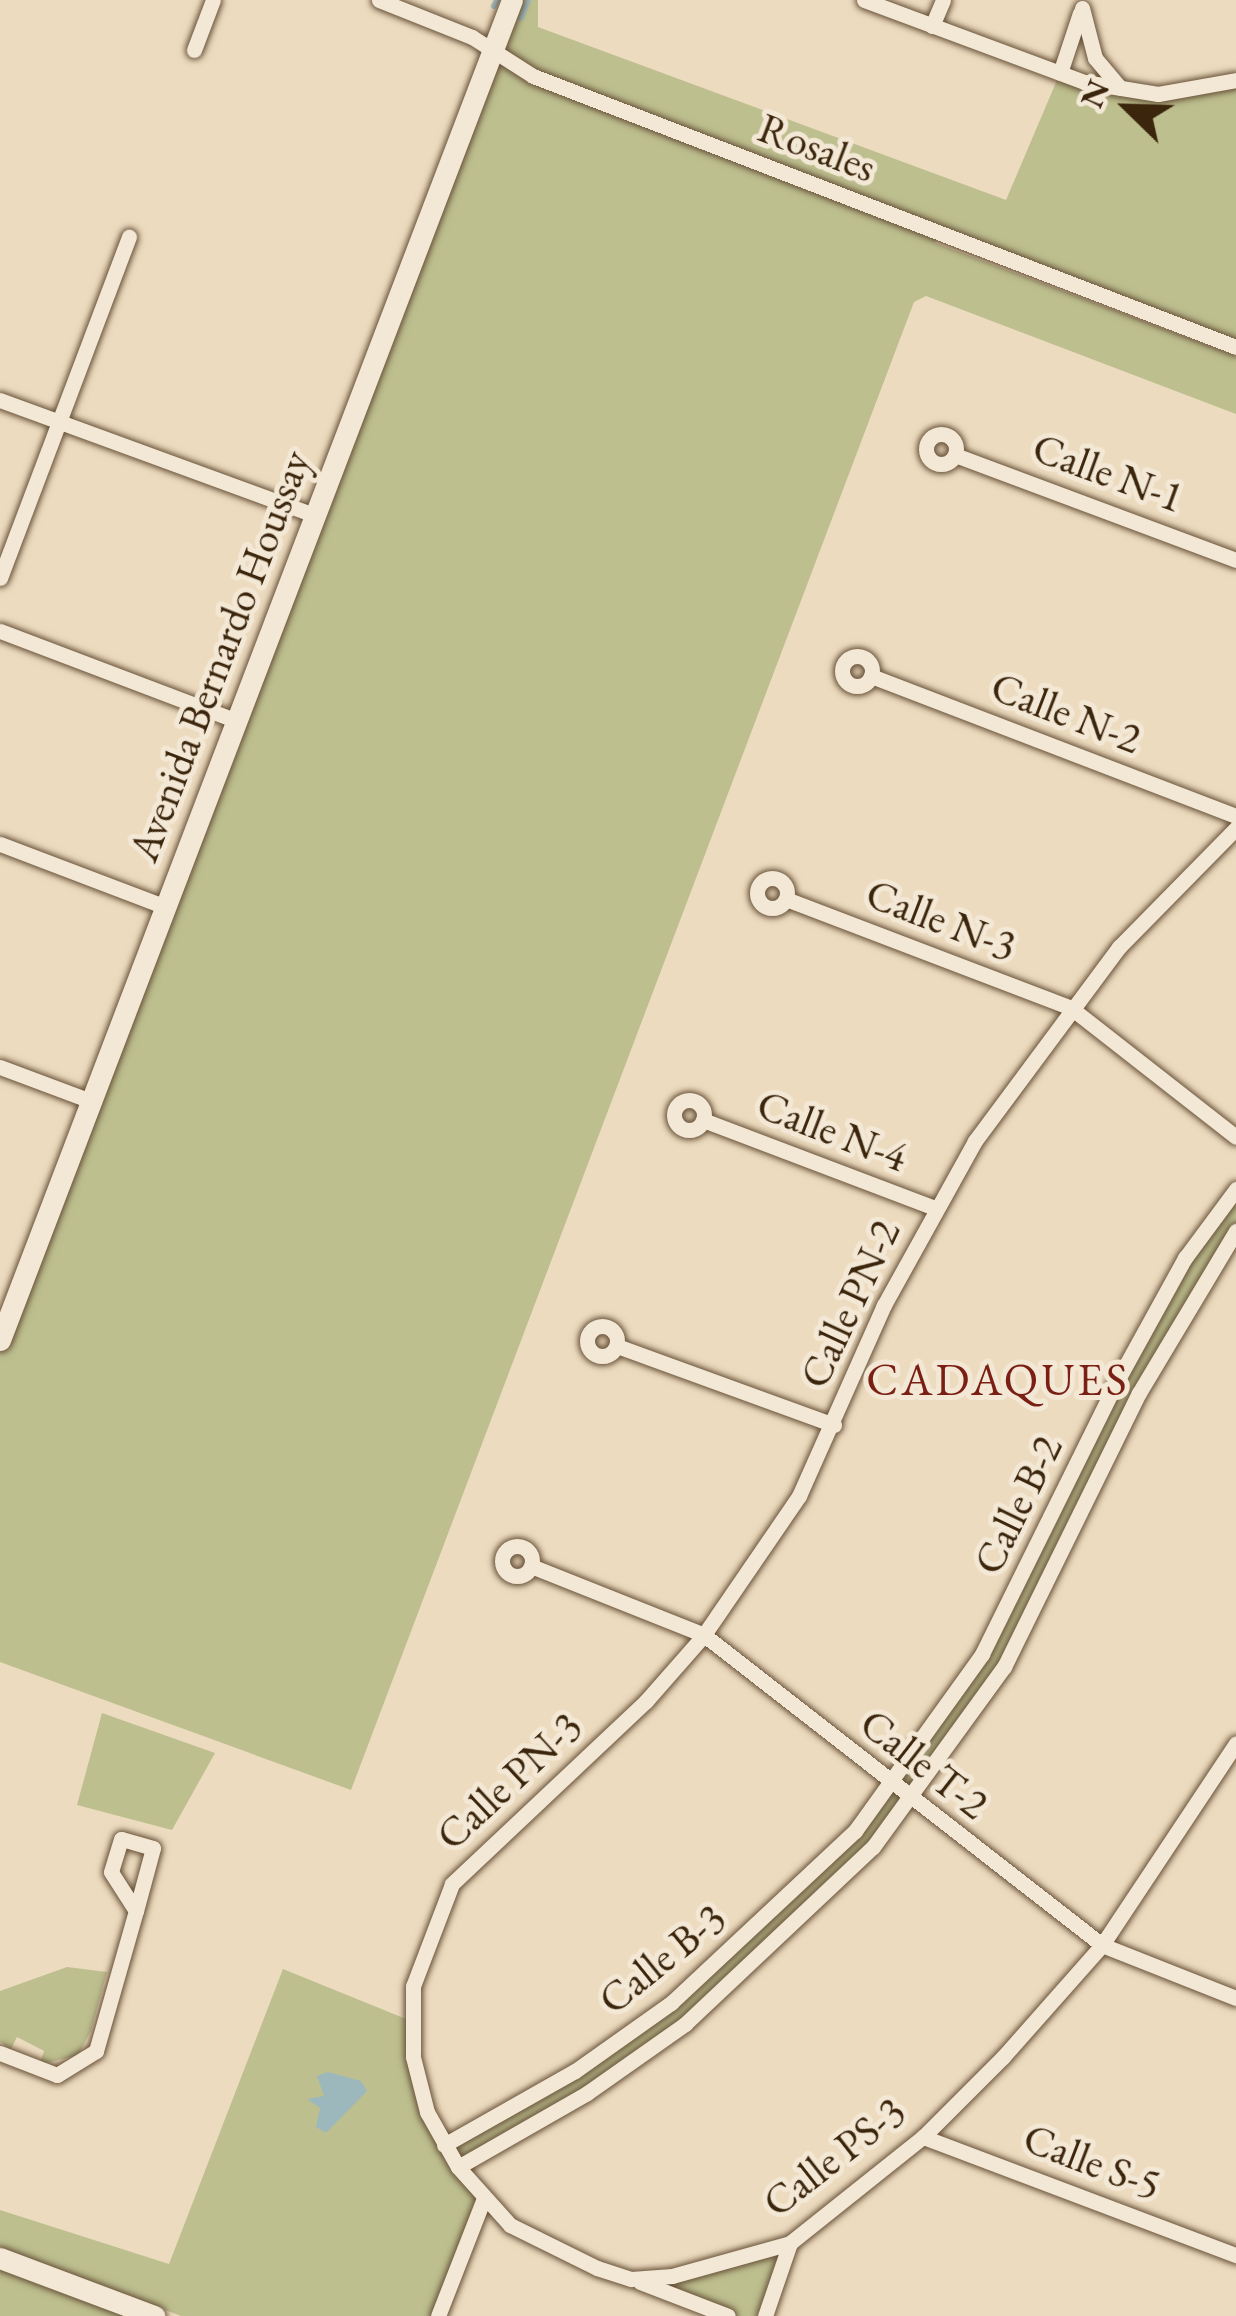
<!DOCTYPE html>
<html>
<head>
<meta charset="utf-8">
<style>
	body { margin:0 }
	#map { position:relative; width:1236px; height:2316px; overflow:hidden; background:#eddbbf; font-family:"EB Garamond",serif }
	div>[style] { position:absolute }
	.green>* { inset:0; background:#bdbf8f }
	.water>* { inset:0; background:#9db8bc }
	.stream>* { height:6px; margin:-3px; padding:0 3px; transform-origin:3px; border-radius:3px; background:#9db8bc }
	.roads { filter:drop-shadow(0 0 3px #685239) drop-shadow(0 0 3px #685239) }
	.street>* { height:15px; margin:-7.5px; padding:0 7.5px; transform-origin:7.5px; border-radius:7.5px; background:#f3e8d5 }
	.street>.ring { margin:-7.5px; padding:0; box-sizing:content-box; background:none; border:15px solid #f3e8d5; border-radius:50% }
	.secondary>* { height:21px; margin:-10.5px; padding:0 10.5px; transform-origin:10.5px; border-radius:10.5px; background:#f3e8d5 }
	span { translate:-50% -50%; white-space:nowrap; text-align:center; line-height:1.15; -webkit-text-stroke:10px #f3e8d5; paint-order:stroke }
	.street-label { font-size:42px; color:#3b250c }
	.neighbourhood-label { font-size:45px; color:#7a1f14; letter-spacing:3px }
	.north { position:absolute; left:1068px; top:48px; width:120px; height:120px; -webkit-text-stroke:9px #f3e8d5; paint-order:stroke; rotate:293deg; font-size:33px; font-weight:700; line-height:48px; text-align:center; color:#3b250c }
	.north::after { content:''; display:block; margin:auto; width:42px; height:54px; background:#3b250c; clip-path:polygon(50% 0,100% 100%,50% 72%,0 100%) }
</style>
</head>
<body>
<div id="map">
	<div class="green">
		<i style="clip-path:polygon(512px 0,538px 0,538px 27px,1006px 200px,1060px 73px,1158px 94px,1236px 80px,1236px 347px,938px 235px,935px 243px,1236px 356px,1236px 414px,926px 296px,914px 302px,351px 1790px,0 1662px,0 1340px)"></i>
		<i style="clip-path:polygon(1236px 1189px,1236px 1231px,1206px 1272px,1004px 1667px,911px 1802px,685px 2024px,458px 2167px,484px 2198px,438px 2316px,181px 2316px,0 2248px,0 2210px,169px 2264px,283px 1969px,411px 2021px,413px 2057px,445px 2145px,625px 2038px,855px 1831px,982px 1654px,1117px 1381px)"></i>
		<i style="clip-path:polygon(102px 1713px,215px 1753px,172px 1830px,77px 1805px)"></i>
		<i style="clip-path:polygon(67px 1967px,107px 1972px,91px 2031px,78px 2055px,39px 2065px,44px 2051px,17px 2037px,11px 2049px,0 2042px,0 1991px)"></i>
		<i style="clip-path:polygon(790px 2243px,765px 2316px,728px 2316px,631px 2279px)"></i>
		<i style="clip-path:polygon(0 2258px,154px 2316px,0 2316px)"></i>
	</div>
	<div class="water">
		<i style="clip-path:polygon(328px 2072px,361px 2081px,367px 2091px,326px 2133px,316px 2127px,320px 2108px,307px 2099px,324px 2096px,317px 2076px)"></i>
	</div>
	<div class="stream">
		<i style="left:494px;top:6px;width:7px;rotate:-63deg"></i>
		<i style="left:521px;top:18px;width:19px;rotate:-69deg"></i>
	</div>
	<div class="roads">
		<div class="street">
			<i style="left:379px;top:0;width:100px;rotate:21.7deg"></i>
			<i style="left:472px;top:37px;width:72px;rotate:32.6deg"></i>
			<i style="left:533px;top:76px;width:753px;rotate:21.08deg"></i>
			<i style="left:864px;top:0;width:235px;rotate:20.4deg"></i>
			<i style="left:1084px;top:82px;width:75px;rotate:9.2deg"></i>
			<i style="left:1158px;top:94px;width:79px;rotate:-10.2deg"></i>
			<i style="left:1082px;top:8px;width:52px;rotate:75.4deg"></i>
			<i style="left:1095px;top:58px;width:39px;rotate:50deg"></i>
			<i style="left:932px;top:26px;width:28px;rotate:-67deg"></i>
			<i style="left:194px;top:50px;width:53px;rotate:-69.2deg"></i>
			<i style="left:1060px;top:73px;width:63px;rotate:-71.6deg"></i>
			<i style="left:0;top:400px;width:335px;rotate:20.1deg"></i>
			<i class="ring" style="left:926px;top:434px;width:15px;height:15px"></i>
			<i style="left:955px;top:455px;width:300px;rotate:20.5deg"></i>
			<i style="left:0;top:578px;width:365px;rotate:-69.3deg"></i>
			<i style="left:0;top:631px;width:254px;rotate:20.8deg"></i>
			<i class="ring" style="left:842px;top:656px;width:15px;height:15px"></i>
			<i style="left:871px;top:676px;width:391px;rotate:21deg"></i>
			<i style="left:1236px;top:828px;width:167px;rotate:134.5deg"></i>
			<i style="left:1119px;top:947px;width:242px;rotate:126.6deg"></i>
			<i style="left:975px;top:1141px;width:188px;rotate:119deg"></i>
			<i style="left:884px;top:1305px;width:209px;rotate:114deg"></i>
			<i style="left:799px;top:1496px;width:168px;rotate:124.4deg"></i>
			<i style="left:704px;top:1635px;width:88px;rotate:131.3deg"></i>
			<i style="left:646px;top:1701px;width:267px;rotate:136.7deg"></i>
			<i style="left:452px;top:1884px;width:109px;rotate:110.9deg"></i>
			<i style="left:413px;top:1986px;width:71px;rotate:90deg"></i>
			<i style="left:413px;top:2057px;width:57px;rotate:75.7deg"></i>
			<i style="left:427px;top:2112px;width:63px;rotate:60.6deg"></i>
			<i style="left:458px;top:2167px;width:78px;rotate:48.1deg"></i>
			<i style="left:510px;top:2225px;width:97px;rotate:26.3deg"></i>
			<i style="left:597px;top:2268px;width:36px;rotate:18deg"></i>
			<i style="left:631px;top:2279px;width:41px;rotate:-4.2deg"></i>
			<i style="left:672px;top:2276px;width:123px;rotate:-15.6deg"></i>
			<i style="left:790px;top:2243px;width:170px;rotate:-38.6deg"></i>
			<i style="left:923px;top:2137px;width:113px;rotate:-45deg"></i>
			<i style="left:1003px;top:2057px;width:149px;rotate:-48.5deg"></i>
			<i style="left:1102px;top:1945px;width:242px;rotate:-56.4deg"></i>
			<i style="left:0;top:844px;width:178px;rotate:20.8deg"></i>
			<i class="ring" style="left:757px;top:878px;width:15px;height:15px"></i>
			<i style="left:786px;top:899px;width:305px;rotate:20.9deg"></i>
			<i style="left:1071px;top:1008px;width:209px;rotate:38deg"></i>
			<i style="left:0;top:1067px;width:97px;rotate:20.5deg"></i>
			<i class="ring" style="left:674px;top:1100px;width:15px;height:15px"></i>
			<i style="left:703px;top:1120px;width:248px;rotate:20.8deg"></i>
			<i class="ring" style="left:587px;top:1326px;width:15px;height:15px"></i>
			<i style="left:617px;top:1346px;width:231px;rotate:20deg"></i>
			<i class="ring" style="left:502px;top:1546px;width:15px;height:15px"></i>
			<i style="left:531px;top:1566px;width:186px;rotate:21.7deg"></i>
			<i style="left:704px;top:1635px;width:504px;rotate:37.91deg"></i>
			<i style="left:1102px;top:1945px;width:144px;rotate:21.6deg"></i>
			<i style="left:0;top:2053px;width:61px;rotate:21.1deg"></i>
			<i style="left:57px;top:2075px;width:46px;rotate:-31.6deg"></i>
			<i style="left:96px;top:2051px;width:146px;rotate:-74.1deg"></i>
			<i style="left:136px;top:1911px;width:65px;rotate:-74.9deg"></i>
			<i style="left:153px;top:1848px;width:33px;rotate:-164deg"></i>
			<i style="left:121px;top:1839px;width:34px;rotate:107deg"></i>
			<i style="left:111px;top:1872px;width:46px;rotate:57.3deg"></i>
			<i style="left:923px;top:2137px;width:335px;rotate:20.7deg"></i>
			<i style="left:444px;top:2145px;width:150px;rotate:-29.5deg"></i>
			<i style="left:575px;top:2071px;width:118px;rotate:-35.3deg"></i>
			<i style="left:671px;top:2003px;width:252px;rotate:-43.1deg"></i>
			<i style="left:855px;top:1831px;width:218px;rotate:-54.3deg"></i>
			<i style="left:982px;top:1654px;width:305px;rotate:-63.7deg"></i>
			<i style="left:1117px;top:1381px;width:141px;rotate:-61.1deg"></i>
			<i style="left:1185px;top:1258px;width:86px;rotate:-53.5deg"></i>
			<i style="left:458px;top:2167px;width:149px;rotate:-29.8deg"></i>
			<i style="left:587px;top:2093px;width:120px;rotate:-35.1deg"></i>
			<i style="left:685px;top:2024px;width:258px;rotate:-43.3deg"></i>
			<i style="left:873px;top:1847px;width:223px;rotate:-54deg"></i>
			<i style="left:1004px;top:1667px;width:305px;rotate:-63.8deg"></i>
			<i style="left:1139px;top:1393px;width:189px;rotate:-59.1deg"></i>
			<i style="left:640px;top:2282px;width:94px;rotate:21.1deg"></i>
			<i style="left:438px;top:2316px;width:127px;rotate:-68.7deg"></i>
			<i style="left:765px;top:2316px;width:77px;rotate:-71.1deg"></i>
		</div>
		<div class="secondary">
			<i style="left:0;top:1340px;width:1434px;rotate:-69.09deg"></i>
			<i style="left:0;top:2258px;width:165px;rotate:20.6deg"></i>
		</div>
	</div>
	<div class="street-label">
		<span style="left:817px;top:148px;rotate:21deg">Rosales</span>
		<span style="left:1108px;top:473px;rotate:20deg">Calle N-1</span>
		<span style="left:220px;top:656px;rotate:-69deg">Avenida Bernardo Houssay</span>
		<span style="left:1066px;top:713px;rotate:21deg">Calle N-2</span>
		<span style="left:941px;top:920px;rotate:21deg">Calle N-3</span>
		<span style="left:832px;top:1131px;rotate:21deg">Calle N-4</span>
		<span style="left:850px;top:1304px;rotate:-65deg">Calle PN-2</span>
		<span style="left:1018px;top:1505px;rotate:-64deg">Calle B-2</span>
		<span style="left:924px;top:1764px;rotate:38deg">Calle T-2</span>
		<span style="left:509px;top:1781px;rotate:-43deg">Calle PN-3</span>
		<span style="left:662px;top:1959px;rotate:-39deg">Calle B-3</span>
		<span style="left:834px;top:2157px;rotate:-38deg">Calle PS-3</span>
		<span style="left:1092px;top:2162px;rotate:21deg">Calle S-5</span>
	</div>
	<div class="neighbourhood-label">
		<span style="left:998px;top:1380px">CADAQUES</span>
	</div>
	<div class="north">N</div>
</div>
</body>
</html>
